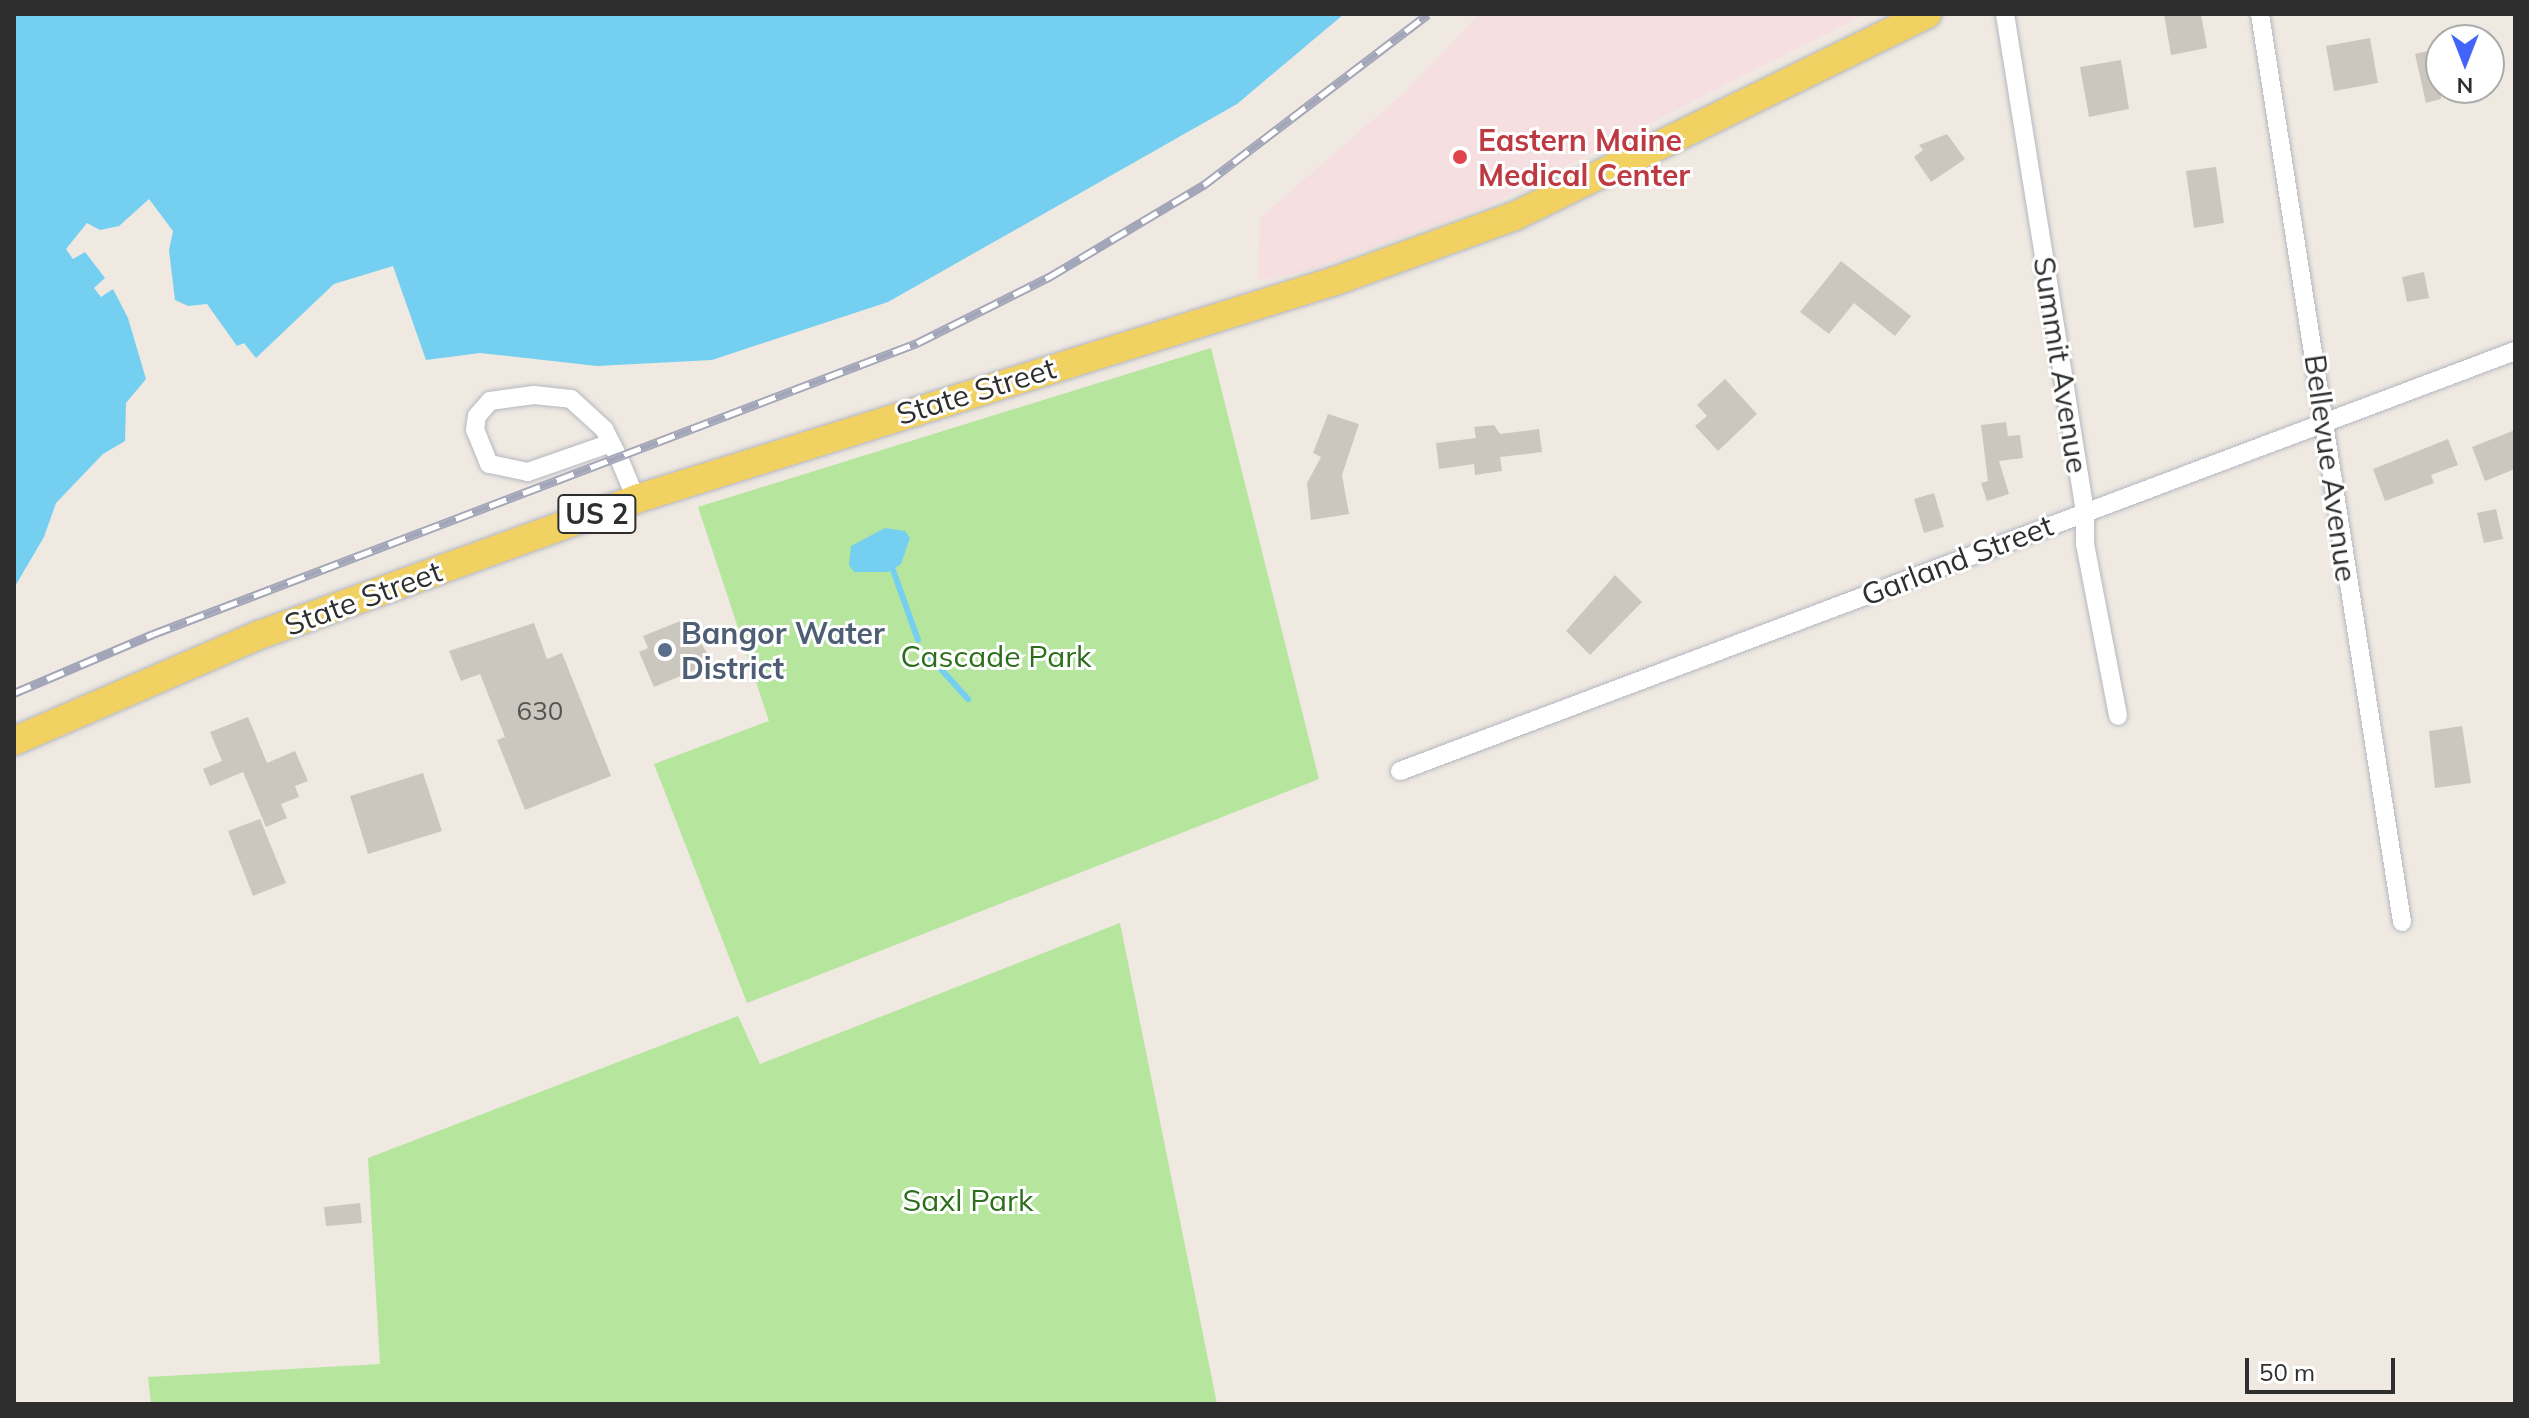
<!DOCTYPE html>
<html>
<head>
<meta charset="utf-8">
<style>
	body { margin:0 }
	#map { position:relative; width:2529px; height:1418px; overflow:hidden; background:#efe9e1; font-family:Mulish,sans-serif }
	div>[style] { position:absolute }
	.medical>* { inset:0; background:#f5dfe0 }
	.green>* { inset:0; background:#b6e59e }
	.water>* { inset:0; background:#75cff0 }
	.stream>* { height:6px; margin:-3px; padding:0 3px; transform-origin:3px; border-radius:3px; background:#75cff0 }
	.building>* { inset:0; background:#cbc7bf }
	.roads { filter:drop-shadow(0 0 2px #b4b7c1) drop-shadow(0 0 2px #b4b7c1) }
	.minor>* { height:18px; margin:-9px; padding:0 9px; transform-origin:9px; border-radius:9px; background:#fff }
	.primary>* { height:28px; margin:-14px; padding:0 14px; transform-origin:14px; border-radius:14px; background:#f2d163 }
	.rail>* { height:9px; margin-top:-4.5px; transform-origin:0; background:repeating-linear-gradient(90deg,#fff 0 18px,#a3a6b8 0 36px); box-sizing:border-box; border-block:2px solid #a3a6b8 }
	.dots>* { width:22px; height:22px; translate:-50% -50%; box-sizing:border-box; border:4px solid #fff; border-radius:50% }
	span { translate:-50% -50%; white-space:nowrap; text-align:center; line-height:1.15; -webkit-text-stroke:6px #fff; paint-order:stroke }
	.number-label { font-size:26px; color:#555452 }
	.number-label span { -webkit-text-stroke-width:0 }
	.shield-label span { padding:2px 6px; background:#fff; border:2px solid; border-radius:6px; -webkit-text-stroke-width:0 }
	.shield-label { font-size:28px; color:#2e2e2e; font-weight:700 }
	.health-label { font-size:30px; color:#be3a42; font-weight:700 }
	.left { translate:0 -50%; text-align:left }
	.street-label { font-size:30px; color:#2e2e2e }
	.service-label { font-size:30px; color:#4e5e75; font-weight:700 }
	.park-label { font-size:30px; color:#2c6e1b }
	.frame { position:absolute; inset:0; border:16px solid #2e2e2e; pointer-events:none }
	.north { position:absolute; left:2425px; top:24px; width:80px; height:80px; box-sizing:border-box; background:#fff; border:2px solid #ababab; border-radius:50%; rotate:180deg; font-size:22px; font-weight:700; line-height:32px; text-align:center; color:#2e2e2e }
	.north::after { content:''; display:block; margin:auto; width:28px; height:36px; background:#4264fb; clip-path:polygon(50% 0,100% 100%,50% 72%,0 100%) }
	.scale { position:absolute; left:2245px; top:1358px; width:150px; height:36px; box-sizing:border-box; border:4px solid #2e2e2e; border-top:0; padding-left:10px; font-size:24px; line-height:28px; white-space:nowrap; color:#2e2e2e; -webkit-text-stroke:6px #fff; paint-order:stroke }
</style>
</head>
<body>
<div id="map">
	<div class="medical">
		<i style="clip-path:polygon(1479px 14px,1866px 14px,1485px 207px,1310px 270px,1258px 281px,1260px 218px,1404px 93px)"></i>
	</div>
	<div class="green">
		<i style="clip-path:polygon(1211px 348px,1319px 779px,747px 1003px,654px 764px,769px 721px,698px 507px)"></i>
		<i style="clip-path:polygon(1120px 923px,1217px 1404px,151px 1404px,148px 1377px,380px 1364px,368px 1158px,738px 1016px,760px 1064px)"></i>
	</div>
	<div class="water">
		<i style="clip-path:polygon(14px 14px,1344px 14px,1237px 104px,888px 302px,712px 360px,597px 366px,480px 353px,426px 360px,393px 266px,334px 284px,256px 358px,244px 343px,237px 346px,207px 304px,188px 306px,175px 300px,169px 250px,173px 231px,149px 199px,119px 226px,100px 230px,87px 223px,66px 249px,73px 259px,85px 252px,105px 278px,94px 288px,101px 297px,113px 289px,128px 318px,146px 379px,126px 403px,125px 441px,103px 454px,56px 503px,44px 537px,14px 588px)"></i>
		<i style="clip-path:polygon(885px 528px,905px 531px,910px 538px,901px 564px,888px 572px,854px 572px,849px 565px,851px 546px)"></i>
	</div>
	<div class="stream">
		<i style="left:893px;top:570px;width:74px;rotate:70.3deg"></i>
		<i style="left:929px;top:656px;width:58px;rotate:47.8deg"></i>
	</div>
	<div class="building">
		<i style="clip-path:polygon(2164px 14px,2201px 14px,2207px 48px,2171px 55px)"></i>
		<i style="clip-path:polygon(2370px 38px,2378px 83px,2334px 91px,2326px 46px)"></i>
		<i style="clip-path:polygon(2441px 48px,2441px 99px,2426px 103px,2415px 54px)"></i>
		<i style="clip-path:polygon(2121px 60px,2129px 109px,2089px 117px,2080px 67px)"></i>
		<i style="clip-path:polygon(1947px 134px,1965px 159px,1931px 182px,1914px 157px,1923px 150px,1919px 145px)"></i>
		<i style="clip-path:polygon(2216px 167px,2224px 223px,2194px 228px,2186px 171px)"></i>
		<i style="clip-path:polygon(1841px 261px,1911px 316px,1895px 336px,1854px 303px,1829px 334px,1800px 312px)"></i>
		<i style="clip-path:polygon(2424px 272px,2429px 298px,2407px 302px,2402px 277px)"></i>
		<i style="clip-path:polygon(1725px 379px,1757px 414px,1718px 451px,1695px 426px,1707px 416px,1697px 405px)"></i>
		<i style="clip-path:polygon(1328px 414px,1359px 424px,1342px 475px,1349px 514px,1311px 520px,1307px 483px,1321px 457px,1313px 453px)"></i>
		<i style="clip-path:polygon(2006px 422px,2008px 436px,2020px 435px,2023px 458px,1999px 461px,2009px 494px,1987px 501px,1981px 483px,1988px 481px,1981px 425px)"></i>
		<i style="clip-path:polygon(1494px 425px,1500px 434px,1539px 429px,1542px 452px,1500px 457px,1502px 471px,1475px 475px,1474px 464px,1439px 469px,1436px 443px,1476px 438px,1474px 427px)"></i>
		<i style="clip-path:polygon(2515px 430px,2515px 469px,2485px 481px,2472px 447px)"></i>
		<i style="clip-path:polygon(2448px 439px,2458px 465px,2431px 475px,2434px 483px,2385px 501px,2373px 469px)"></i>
		<i style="clip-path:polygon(1934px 493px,1944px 527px,1924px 533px,1914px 499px)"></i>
		<i style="clip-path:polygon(2496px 509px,2503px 539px,2484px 543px,2477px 513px)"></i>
		<i style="clip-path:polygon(1615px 575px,1642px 602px,1590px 655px,1566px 631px)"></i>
		<i style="clip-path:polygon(688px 618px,712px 663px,654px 687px,639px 652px,648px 648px,643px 636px)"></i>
		<i style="clip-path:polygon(534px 623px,547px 659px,562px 653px,611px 776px,525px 810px,497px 740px,505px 737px,480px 674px,461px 681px,449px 651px)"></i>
		<i style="clip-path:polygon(248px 717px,267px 763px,295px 751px,308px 781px,295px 786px,299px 797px,281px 804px,287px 818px,266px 827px,243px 772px,210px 786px,203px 769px,222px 761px,210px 732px)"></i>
		<i style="clip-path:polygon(2462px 726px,2471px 783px,2435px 788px,2429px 731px)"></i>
		<i style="clip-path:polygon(423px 773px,442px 831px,368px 854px,350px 796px)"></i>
		<i style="clip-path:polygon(260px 819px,286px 883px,253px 896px,228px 831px)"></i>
		<i style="clip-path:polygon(360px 1203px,362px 1223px,326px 1226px,324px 1207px)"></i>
	</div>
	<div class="roads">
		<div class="minor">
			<i style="left:2005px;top:14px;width:504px;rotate:80.87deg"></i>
			<i style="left:2085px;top:512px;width:32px;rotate:90deg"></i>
			<i style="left:2085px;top:544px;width:175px;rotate:79.1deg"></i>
			<i style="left:2260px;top:14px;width:919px;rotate:81.11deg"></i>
			<i style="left:611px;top:443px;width:88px;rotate:160.7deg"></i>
			<i style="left:528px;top:472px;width:40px;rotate:-168deg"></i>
			<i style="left:489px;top:464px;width:37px;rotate:-112deg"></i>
			<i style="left:475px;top:430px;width:14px;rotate:-82deg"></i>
			<i style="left:477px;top:416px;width:20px;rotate:-49deg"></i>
			<i style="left:490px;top:401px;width:44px;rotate:-7.8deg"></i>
			<i style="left:534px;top:395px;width:37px;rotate:6deg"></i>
			<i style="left:571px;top:399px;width:45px;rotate:42.3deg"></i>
			<i style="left:604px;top:429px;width:33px;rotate:63deg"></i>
			<i style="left:619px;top:458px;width:44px;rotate:67.5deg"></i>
			<i style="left:1400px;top:771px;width:1191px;rotate:-20.64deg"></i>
		</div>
		<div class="primary">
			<i style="left:14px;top:741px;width:267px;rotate:-23.4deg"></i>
			<i style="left:259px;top:635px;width:401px;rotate:-19.8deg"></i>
			<i style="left:636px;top:499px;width:732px;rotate:-17.32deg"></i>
			<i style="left:1335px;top:281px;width:191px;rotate:-19.9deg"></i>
			<i style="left:1515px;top:216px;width:459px;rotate:-26.1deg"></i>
		</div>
	</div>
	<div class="rail">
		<i style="left:14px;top:693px;width:151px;rotate:-23deg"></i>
		<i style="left:153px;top:634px;width:818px;rotate:-20.85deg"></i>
		<i style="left:917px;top:343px;width:148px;rotate:-26.6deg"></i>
		<i style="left:1049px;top:277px;width:182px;rotate:-30.8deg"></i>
		<i style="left:1205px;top:184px;width:280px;rotate:-37.3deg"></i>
	</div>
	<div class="dots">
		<i style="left:1460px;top:157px;background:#e0444e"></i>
		<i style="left:665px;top:650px;background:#5c6f8a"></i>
	</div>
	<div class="number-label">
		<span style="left:540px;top:711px">630</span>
	</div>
	<div class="shield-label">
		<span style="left:597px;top:514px">US 2</span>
	</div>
	<div class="health-label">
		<span class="left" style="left:1478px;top:157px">Eastern Maine<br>Medical Center</span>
	</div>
	<div class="street-label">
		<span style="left:2061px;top:365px;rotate:81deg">Summit Avenue</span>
		<span style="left:976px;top:391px;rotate:-17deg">State Street</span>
		<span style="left:2331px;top:468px;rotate:82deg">Bellevue Avenue</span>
		<span style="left:1957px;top:560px;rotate:-21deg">Garland Street</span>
		<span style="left:363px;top:598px;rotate:-20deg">State Street</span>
	</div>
	<div class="service-label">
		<span class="left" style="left:681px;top:650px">Bangor Water<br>District</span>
	</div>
	<div class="park-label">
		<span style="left:996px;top:656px">Cascade Park</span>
		<span style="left:968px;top:1200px">Saxl Park</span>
	</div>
	<div class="frame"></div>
	<div class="north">N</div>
	<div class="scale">50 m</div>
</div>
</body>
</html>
